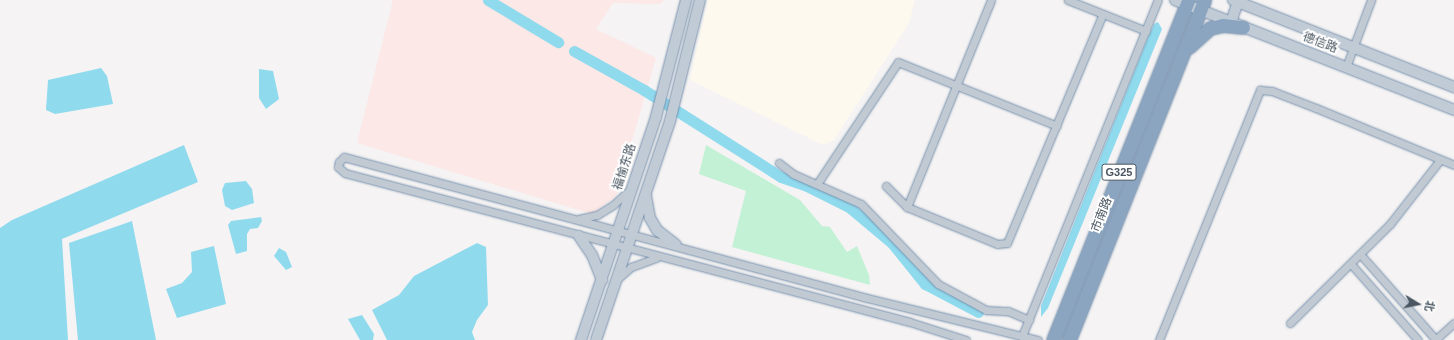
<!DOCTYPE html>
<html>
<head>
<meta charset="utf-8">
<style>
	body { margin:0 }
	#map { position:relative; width:1454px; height:340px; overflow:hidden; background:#f5f3f3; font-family:Helvetica,"Noto Sans SC",sans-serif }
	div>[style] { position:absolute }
	.commercial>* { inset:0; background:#fdf9ef }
	.medical>* { inset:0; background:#fce8e6 }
	.green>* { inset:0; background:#c3f1d5 }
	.water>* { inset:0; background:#90daee }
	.river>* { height:11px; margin:-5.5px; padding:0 5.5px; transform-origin:5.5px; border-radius:5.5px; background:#90daee }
	.roads { filter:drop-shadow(0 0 1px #7690ad) drop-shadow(0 0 1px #7690ad) }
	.street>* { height:7px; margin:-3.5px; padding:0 3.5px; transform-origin:3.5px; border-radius:3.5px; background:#c1cad2 }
	.secondary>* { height:10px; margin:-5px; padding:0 5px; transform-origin:5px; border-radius:5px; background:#c1cbd6 }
	.highway>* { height:13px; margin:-6.5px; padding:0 6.5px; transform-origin:6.5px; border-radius:6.5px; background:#8ba5c1 }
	span { translate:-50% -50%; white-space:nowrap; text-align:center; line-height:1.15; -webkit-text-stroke:4px #fff; paint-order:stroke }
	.shield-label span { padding:1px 3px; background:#fff; border:1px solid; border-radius:3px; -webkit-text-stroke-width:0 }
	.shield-label { font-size:11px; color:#4a5661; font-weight:700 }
	.street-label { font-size:12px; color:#4a5661 }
	.north { position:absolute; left:1398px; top:284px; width:40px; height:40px; -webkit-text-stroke:3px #fff; paint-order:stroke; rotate:100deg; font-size:11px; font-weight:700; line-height:16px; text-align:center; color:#4a5661 }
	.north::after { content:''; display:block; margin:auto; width:14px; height:18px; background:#4a5661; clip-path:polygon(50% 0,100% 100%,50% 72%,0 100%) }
</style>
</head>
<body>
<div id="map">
	<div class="commercial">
		<i style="clip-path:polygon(708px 0,915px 0,909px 23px,834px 140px,823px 145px,690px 80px)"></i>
	</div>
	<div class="medical">
		<i style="clip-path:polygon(393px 0,664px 0,660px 4px,613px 3px,596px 29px,656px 58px,616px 196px,592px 214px,357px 143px)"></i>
	</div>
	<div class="green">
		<i style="clip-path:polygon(706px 145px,800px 200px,822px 226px,830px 227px,847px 252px,857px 246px,869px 275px,870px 285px,732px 247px,746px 191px,699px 174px)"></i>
	</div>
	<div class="water">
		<i style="clip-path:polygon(1158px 22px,1162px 29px,1048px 308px,1041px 317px,1041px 306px,1147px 40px,1154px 24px)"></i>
		<i style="clip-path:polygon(101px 68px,107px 76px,113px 104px,55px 114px,46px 110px,48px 80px)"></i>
		<i style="clip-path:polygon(259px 69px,273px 71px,279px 99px,266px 109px,259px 98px)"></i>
		<i style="clip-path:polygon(184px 145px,198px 182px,62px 239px,68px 340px,0 340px,0 228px,12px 220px)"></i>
		<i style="clip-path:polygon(246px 181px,252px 189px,254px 203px,232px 210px,225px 206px,222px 190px,225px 183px)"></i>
		<i style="clip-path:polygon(261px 217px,262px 221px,258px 228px,250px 229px,247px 234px,247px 251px,236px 254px,228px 225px,231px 221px)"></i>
		<i style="clip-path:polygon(132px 221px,156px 340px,78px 340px,69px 243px)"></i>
		<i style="clip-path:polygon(477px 243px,486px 247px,488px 305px,477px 320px,472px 332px,475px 340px,387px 340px,372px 310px,399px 295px,414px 276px)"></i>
		<i style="clip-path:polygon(214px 246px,226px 304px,177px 318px,166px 289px,182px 283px,192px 272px,191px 252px)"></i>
		<i style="clip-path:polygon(279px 248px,286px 252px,292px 267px,286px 270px,274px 256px)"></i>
		<i style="clip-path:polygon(362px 315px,374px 334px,373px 340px,360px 340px,348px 319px)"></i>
	</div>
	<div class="river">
		<i style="left:488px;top:0;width:82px;rotate:31deg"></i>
		<i style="left:574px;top:51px;width:80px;rotate:29.1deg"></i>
		<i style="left:644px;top:90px;width:162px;rotate:32.4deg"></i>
		<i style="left:781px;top:177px;width:28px;rotate:19deg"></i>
		<i style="left:807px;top:186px;width:47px;rotate:26.6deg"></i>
		<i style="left:849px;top:207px;width:56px;rotate:39.9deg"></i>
		<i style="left:892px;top:243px;width:53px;rotate:51.2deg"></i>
		<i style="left:925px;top:284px;width:60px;rotate:27.8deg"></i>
	</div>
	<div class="roads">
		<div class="street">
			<i style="left:1068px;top:0;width:84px;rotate:21.7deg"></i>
			<i style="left:1346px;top:67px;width:72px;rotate:-69.5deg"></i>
			<i style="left:779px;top:163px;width:18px;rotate:38deg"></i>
			<i style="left:793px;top:174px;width:74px;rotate:23.8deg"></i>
			<i style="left:861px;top:204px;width:111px;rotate:46.1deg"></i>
			<i style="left:938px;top:284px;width:55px;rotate:28.4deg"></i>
			<i style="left:986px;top:310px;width:22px;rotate:3deg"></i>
			<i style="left:1008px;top:311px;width:23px;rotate:23deg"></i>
			<i style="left:817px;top:184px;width:146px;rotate:-56.4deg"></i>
			<i style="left:898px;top:62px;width:171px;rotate:21.9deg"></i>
			<i style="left:886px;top:186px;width:30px;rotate:45deg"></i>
			<i style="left:907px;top:207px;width:97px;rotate:22.3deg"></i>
			<i style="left:997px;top:244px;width:10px;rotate:-6deg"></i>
			<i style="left:1007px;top:243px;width:248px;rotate:-67.3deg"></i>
			<i style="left:907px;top:207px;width:223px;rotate:-67.9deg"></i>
			<i style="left:579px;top:219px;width:18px;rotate:-13deg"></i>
			<i style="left:597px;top:215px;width:19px;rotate:-32deg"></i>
			<i style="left:613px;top:205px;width:24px;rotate:-42deg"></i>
			<i style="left:1360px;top:254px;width:115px;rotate:48.5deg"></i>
			<i style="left:1351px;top:264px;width:101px;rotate:48.6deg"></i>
			<i style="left:616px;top:280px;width:20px;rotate:-41deg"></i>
			<i style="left:631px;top:267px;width:27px;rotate:-20deg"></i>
			<i style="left:1290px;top:323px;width:141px;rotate:-44.7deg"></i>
			<i style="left:1390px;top:224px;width:81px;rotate:-52deg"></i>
			<i style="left:1022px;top:336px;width:362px;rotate:-68deg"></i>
			<i style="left:966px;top:340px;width:59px;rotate:-162.2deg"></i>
			<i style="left:910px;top:322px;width:584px;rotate:-165.23deg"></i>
			<i style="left:345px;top:173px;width:9px;rotate:-139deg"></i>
			<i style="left:338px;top:167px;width:5px;rotate:-79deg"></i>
			<i style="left:339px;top:162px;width:7px;rotate:-45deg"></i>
			<i style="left:344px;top:157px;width:542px;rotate:15.09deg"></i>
			<i style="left:867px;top:298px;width:176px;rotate:13.8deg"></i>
			<i style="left:1159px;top:340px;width:270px;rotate:-68deg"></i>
			<i style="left:1260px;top:90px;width:12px;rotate:5deg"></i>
			<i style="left:1272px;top:91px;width:47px;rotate:21.1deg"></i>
			<i style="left:1316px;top:108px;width:149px;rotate:22.4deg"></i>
			<i style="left:1435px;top:340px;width:25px;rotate:-42deg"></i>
		</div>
		<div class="secondary">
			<i style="left:1175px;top:0;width:300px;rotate:21.5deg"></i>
			<i style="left:1233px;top:0;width:238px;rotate:21.5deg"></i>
			<i style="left:1231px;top:22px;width:21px;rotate:-71deg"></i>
			<i style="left:646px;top:196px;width:22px;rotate:80deg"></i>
			<i style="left:650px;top:218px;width:14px;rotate:60deg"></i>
			<i style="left:657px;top:230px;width:24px;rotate:38deg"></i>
			<i style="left:579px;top:236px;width:23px;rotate:56deg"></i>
			<i style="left:592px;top:255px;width:27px;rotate:68deg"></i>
			<i style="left:581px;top:340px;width:235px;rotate:-71.4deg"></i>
			<i style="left:656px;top:117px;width:121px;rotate:-75.6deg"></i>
			<i style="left:596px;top:340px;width:231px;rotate:-71.3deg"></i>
			<i style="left:670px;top:121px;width:125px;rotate:-76.1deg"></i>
		</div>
		<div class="highway">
			<i style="left:1189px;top:47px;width:28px;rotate:-42deg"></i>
			<i style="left:1210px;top:28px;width:13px;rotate:-13deg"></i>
			<i style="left:1223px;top:25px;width:20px;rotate:6deg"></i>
			<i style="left:1053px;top:340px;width:366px;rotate:-68.3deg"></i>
			<i style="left:1069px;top:340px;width:366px;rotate:-68.3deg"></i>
		</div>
	</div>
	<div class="shield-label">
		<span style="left:1119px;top:172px">G325</span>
	</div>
	<div class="street-label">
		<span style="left:1320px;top:43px;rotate:21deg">德信路</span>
		<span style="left:625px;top:167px;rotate:-72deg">福愉东路</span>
		<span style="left:1102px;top:215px;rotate:-68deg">市南路</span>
	</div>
	<div class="north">北</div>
</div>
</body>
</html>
